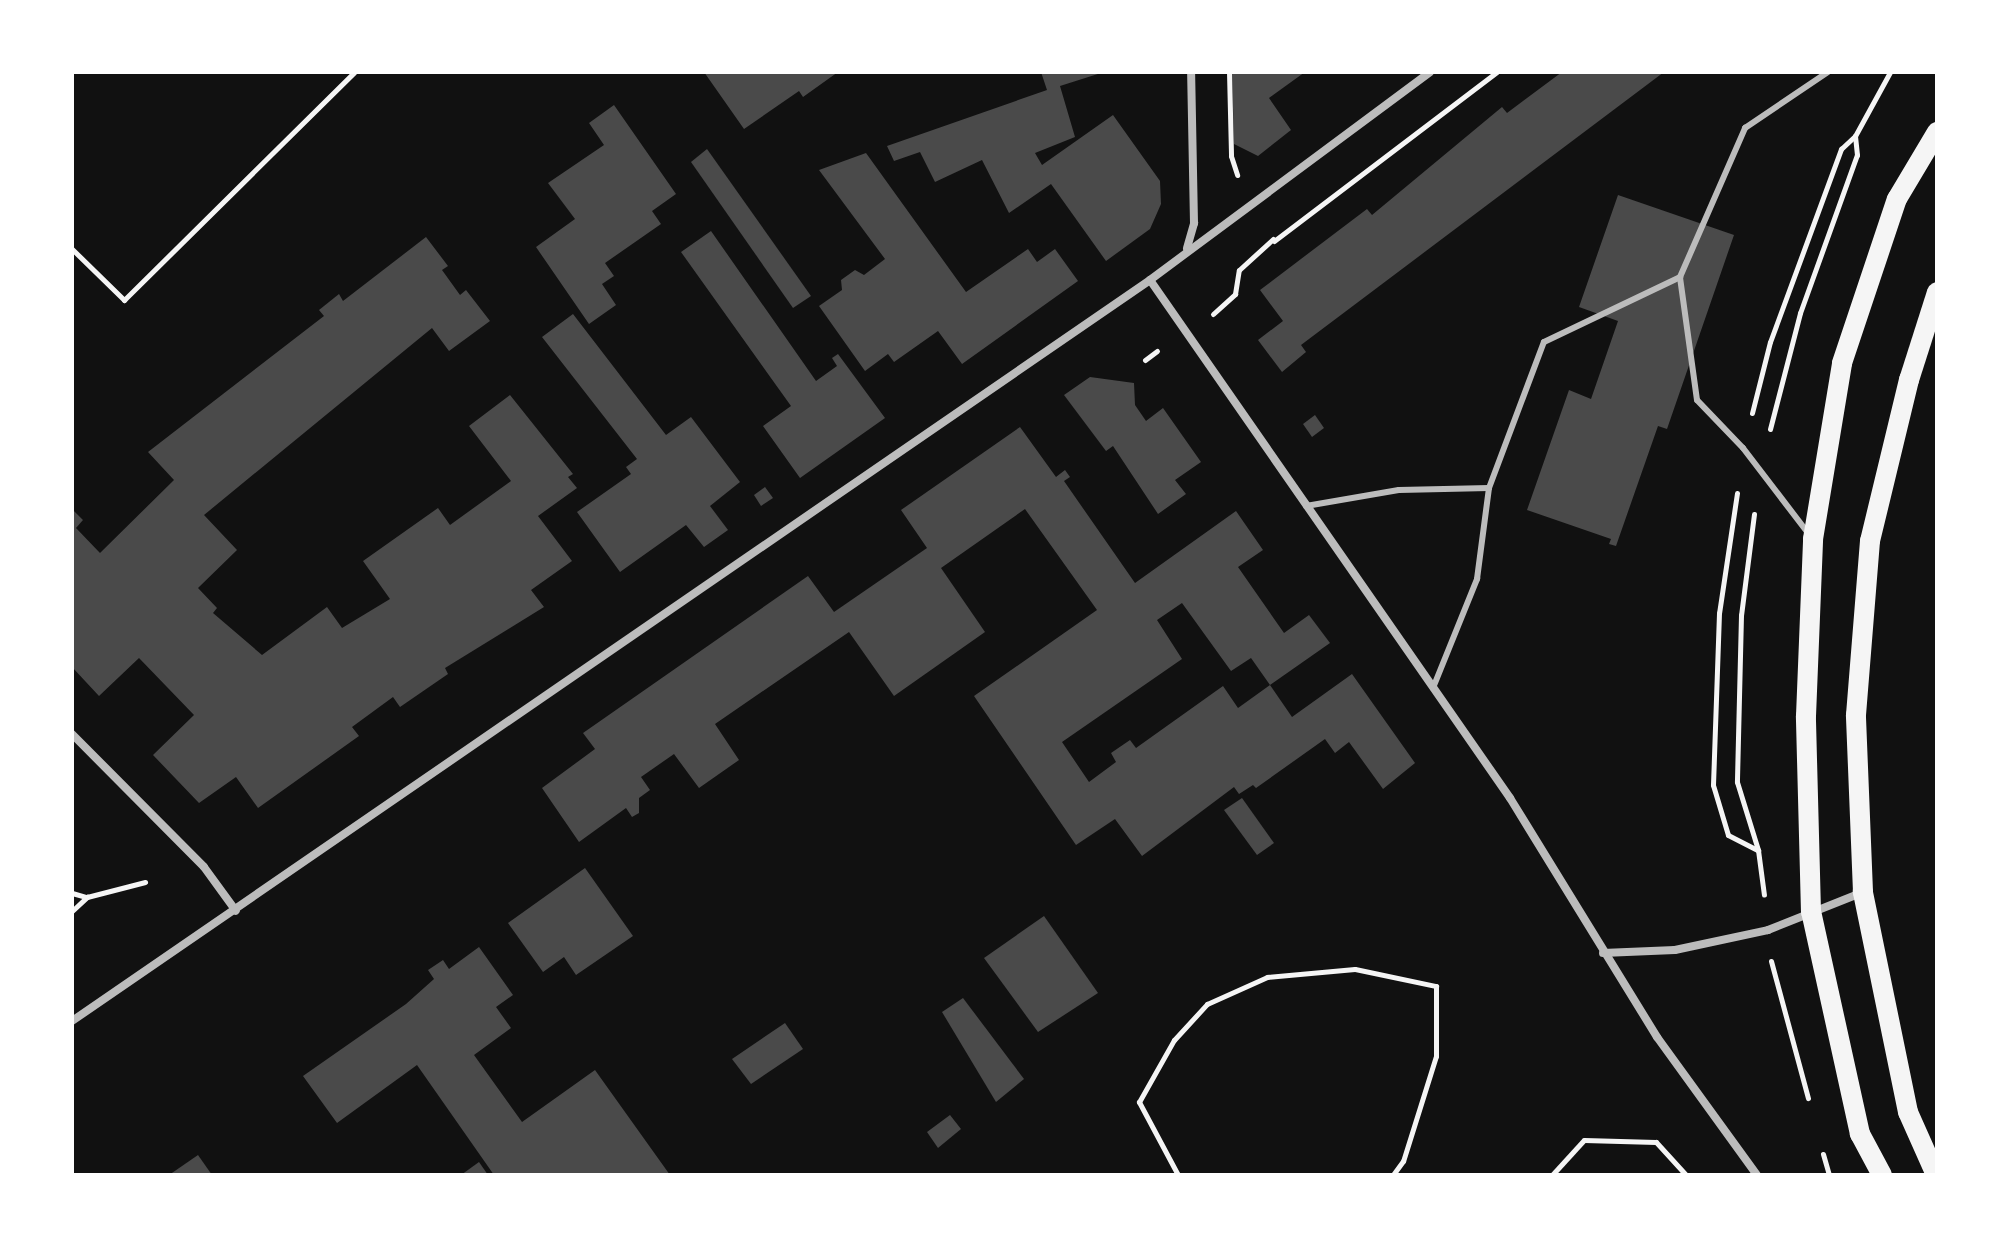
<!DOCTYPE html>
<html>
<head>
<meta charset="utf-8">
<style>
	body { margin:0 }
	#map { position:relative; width:2009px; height:1247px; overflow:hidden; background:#111; font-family:Montserrat,sans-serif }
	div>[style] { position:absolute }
	.building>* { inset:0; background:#4a4a4a }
	.path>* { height:5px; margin:-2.5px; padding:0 2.5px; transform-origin:2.5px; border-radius:2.5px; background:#f5f5f5 }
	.service>* { height:6px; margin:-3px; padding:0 3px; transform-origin:3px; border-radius:3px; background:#bcbcbc }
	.minor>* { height:8px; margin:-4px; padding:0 4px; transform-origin:4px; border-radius:4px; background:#bcbcbc }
	.primary>* { height:20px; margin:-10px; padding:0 10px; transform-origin:10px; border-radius:10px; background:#f5f5f5 }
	span { translate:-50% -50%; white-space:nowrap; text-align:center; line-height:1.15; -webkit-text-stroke:6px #fff; paint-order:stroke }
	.frame { position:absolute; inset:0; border:74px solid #fff; pointer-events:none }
</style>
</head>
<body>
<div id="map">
	<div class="building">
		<i style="clip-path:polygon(704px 72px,838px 72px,803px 97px,799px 91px,744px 129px)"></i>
		<i style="clip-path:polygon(1041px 72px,1101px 73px,1060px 86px,1075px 137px,1035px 153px,1042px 165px,1113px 115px,1160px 181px,1161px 204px,1150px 229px,1106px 261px,1051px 184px,1009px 213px,982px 160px,935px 182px,920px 152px,894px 161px,887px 146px,1047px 90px)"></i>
		<i style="clip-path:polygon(1232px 72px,1305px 72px,1269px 98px,1291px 130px,1258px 156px,1234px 144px)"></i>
		<i style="clip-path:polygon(1562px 72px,1664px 72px,1301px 345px,1306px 352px,1282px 372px,1258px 340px,1283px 321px,1260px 290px,1367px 209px,1372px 215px,1502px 107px,1507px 113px)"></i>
		<i style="clip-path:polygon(614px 105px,676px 194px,652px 211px,661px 224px,605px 263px,614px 276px,602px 284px,616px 305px,589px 324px,536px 247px,575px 219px,548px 183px,604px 145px,589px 123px)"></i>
		<i style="clip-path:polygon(707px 149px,811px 296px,793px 308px,691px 162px)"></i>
		<i style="clip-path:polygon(866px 153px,966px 292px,1028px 249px,1037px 262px,1055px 249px,1078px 281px,962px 364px,938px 331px,894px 362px,888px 354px,865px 371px,819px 306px,842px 290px,841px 280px,855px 270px,864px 275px,885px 259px,819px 170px)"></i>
		<i style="clip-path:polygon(1618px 195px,1734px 235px,1667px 429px,1658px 426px,1616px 546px,1609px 544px,1611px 539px,1527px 510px,1569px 390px,1591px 399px,1618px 321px,1579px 307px)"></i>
		<i style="clip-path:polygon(711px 231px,816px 381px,837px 366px,832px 358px,838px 354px,885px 418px,800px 478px,763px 426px,791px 406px,681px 252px)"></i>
		<i style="clip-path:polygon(426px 237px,448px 266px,442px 270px,460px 295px,466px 290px,490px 321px,449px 351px,432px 328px,204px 515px,237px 550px,198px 588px,217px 608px,213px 613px,262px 655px,327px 607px,342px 628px,390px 599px,363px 561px,438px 508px,450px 525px,511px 481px,469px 426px,510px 395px,573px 474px,568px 477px,577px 488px,538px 516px,572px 561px,531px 590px,544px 607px,445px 668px,448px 674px,400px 707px,393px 697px,352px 727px,359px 736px,258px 808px,236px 777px,199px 803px,153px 755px,194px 715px,139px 658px,99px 696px,72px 667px,72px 509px,83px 520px,76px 528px,100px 553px,174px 480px,148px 452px,324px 316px,319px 310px,339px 294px,343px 301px)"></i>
		<i style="clip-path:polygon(573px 314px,666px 435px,691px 417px,740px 482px,710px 506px,728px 530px,704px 547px,686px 525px,620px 572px,577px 512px,631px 474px,626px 467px,637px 459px,542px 337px)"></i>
		<i style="clip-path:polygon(1090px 377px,1134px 383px,1135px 405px,1146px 421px,1163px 408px,1201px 462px,1175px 480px,1186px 494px,1158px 514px,1113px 446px,1106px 451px,1064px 395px)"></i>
		<i style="clip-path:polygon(1315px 415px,1324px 428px,1312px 437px,1303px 424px)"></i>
		<i style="clip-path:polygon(1020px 427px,1056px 477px,1065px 470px,1070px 477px,1064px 481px,1135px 583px,1236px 511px,1263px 550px,1238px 567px,1284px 633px,1309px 615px,1330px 643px,1270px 685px,1251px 658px,1231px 671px,1182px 603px,1157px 620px,1182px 659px,1062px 742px,1089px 782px,1116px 762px,1111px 753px,1130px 740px,1136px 748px,1223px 686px,1238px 708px,1270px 685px,1292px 717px,1352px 674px,1415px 763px,1383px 789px,1349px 742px,1335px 753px,1325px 739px,1256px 788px,1253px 785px,1239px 794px,1234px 787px,1142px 856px,1115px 819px,1076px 845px,974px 696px,1097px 610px,1025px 509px,941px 568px,985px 632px,894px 696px,849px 632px,715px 724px,739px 760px,699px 788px,674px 754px,641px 777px,650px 790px,639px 798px,639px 813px,632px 817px,626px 808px,579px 842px,542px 788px,595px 749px,583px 733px,808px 576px,834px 612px,927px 548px,901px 510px)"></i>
		<i style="clip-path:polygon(765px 487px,773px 498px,761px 506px,754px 495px)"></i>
		<i style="clip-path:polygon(1242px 798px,1274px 843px,1257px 855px,1224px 810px)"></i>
		<i style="clip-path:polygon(585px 868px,633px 936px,576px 975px,564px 957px,543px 972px,508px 923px)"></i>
		<i style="clip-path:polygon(1044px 916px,1098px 993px,1038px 1032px,984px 958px)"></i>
		<i style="clip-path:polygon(479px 947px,513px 995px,496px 1007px,511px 1028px,474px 1055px,522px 1122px,595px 1070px,670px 1175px,494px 1175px,417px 1065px,337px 1123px,303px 1076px,406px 1004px,434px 979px,428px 970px,443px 960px,449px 969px)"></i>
		<i style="clip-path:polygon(963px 998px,1024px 1079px,996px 1102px,942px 1012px)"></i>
		<i style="clip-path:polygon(785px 1023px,803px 1049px,751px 1084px,732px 1059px)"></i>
		<i style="clip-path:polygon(950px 1115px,961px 1129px,938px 1148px,927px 1132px)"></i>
		<i style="clip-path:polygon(198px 1155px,212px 1175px,169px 1175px)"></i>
		<i style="clip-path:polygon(479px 1162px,488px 1175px,461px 1175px)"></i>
	</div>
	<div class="path">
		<i style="left:1229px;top:72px;width:84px;rotate:88.6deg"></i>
		<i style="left:1231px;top:156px;width:20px;rotate:72deg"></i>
		<i style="left:1274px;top:241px;width:280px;rotate:-37.2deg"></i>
		<i style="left:72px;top:249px;width:73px;rotate:44.4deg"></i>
		<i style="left:124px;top:300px;width:324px;rotate:-44.7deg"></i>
		<i style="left:1213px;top:314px;width:30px;rotate:-42deg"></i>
		<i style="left:1235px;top:294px;width:24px;rotate:-81deg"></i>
		<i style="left:1239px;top:270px;width:46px;rotate:-42.4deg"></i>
		<i style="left:1145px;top:360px;width:15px;rotate:-37deg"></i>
		<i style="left:1752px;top:413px;width:73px;rotate:-75.8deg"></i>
		<i style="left:1770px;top:342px;width:206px;rotate:-69.8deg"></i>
		<i style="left:1841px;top:149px;width:19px;rotate:-43deg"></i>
		<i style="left:1855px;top:136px;width:73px;rotate:-61.3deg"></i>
		<i style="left:1770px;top:429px;width:120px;rotate:-75.5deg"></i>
		<i style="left:1800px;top:313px;width:168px;rotate:-70.2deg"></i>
		<i style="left:1857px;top:155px;width:19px;rotate:-96deg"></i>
		<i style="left:1737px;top:493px;width:121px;rotate:98.5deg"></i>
		<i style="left:1719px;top:613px;width:172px;rotate:92deg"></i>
		<i style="left:1713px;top:785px;width:52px;rotate:73.3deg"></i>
		<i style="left:1728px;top:835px;width:34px;rotate:27deg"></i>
		<i style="left:1754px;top:514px;width:102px;rotate:97.3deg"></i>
		<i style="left:1741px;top:615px;width:167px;rotate:91.4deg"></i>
		<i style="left:1737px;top:782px;width:71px;rotate:72.8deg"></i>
		<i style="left:1758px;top:850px;width:45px;rotate:82.4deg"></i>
		<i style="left:72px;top:893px;width:15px;rotate:16deg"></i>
		<i style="left:72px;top:911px;width:21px;rotate:-43deg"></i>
		<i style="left:87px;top:897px;width:60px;rotate:-14.5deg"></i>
		<i style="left:1771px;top:961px;width:142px;rotate:74.9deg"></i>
		<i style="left:1823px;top:1154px;width:22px;rotate:74deg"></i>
		<i style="left:1178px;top:1175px;width:83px;rotate:-118.1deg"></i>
		<i style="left:1139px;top:1102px;width:71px;rotate:-60.6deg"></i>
		<i style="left:1174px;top:1040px;width:49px;rotate:-47.5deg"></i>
		<i style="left:1207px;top:1004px;width:66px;rotate:-24.2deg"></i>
		<i style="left:1267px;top:977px;width:88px;rotate:-5.2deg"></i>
		<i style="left:1355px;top:969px;width:83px;rotate:11.9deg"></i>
		<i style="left:1436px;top:986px;width:70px;rotate:90deg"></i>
		<i style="left:1436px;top:1056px;width:110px;rotate:107.4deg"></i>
		<i style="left:1403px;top:1161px;width:17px;rotate:126deg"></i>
		<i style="left:1552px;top:1175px;width:47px;rotate:-47.6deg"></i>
		<i style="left:1584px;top:1140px;width:72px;rotate:1.6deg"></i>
		<i style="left:1656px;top:1142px;width:45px;rotate:47.7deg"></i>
	</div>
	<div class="service">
		<i style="left:1306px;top:506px;width:94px;rotate:-9.8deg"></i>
		<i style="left:1399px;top:490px;width:90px;rotate:-1.3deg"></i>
		<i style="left:1808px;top:533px;width:107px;rotate:-127.4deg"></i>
		<i style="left:1743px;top:448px;width:66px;rotate:-133.8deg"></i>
		<i style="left:1697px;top:400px;width:124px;rotate:-97.9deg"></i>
		<i style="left:1680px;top:277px;width:163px;rotate:-66.4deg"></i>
		<i style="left:1745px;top:128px;width:100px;rotate:-34deg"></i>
		<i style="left:1433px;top:688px;width:118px;rotate:-68deg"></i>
		<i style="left:1477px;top:579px;width:92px;rotate:-82.5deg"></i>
		<i style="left:1489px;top:488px;width:156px;rotate:-69.4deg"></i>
		<i style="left:1544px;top:342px;width:151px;rotate:-25.5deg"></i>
	</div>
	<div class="minor">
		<i style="left:1187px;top:248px;width:26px;rotate:-74deg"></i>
		<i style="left:1194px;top:223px;width:151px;rotate:-91.1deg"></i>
		<i style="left:1150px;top:280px;width:631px;rotate:55.2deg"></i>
		<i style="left:1510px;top:798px;width:281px;rotate:58.4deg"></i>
		<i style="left:1657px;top:1037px;width:170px;rotate:54.1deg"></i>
		<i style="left:72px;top:734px;width:187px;rotate:45.2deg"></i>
		<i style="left:204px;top:867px;width:54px;rotate:54deg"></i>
		<i style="left:1603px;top:953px;width:72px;rotate:-2.4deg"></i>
		<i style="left:1675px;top:950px;width:95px;rotate:-12.1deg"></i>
		<i style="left:1768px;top:930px;width:100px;rotate:-21.7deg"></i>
		<i style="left:72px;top:1021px;width:1308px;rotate:-34.5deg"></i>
		<i style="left:1150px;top:280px;width:349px;rotate:-36.6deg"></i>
	</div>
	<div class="primary">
		<i style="left:1882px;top:1175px;width:47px;rotate:-118.2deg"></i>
		<i style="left:1860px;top:1134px;width:227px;rotate:-102.4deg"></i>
		<i style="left:1811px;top:912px;width:196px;rotate:-91.5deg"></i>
		<i style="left:1806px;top:716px;width:177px;rotate:-87.7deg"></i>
		<i style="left:1813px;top:539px;width:178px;rotate:-80.6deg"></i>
		<i style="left:1842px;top:363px;width:173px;rotate:-71.5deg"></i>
		<i style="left:1897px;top:199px;width:78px;rotate:-59.2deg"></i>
		<i style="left:1936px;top:1175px;width:69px;rotate:-114deg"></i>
		<i style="left:1908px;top:1112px;width:225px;rotate:-101.6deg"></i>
		<i style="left:1863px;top:892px;width:177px;rotate:-92.3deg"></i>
		<i style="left:1856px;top:715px;width:175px;rotate:-85.4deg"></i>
		<i style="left:1870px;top:541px;width:166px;rotate:-76.4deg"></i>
		<i style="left:1909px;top:380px;width:92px;rotate:-72.3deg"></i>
	</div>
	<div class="frame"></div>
</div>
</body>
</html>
